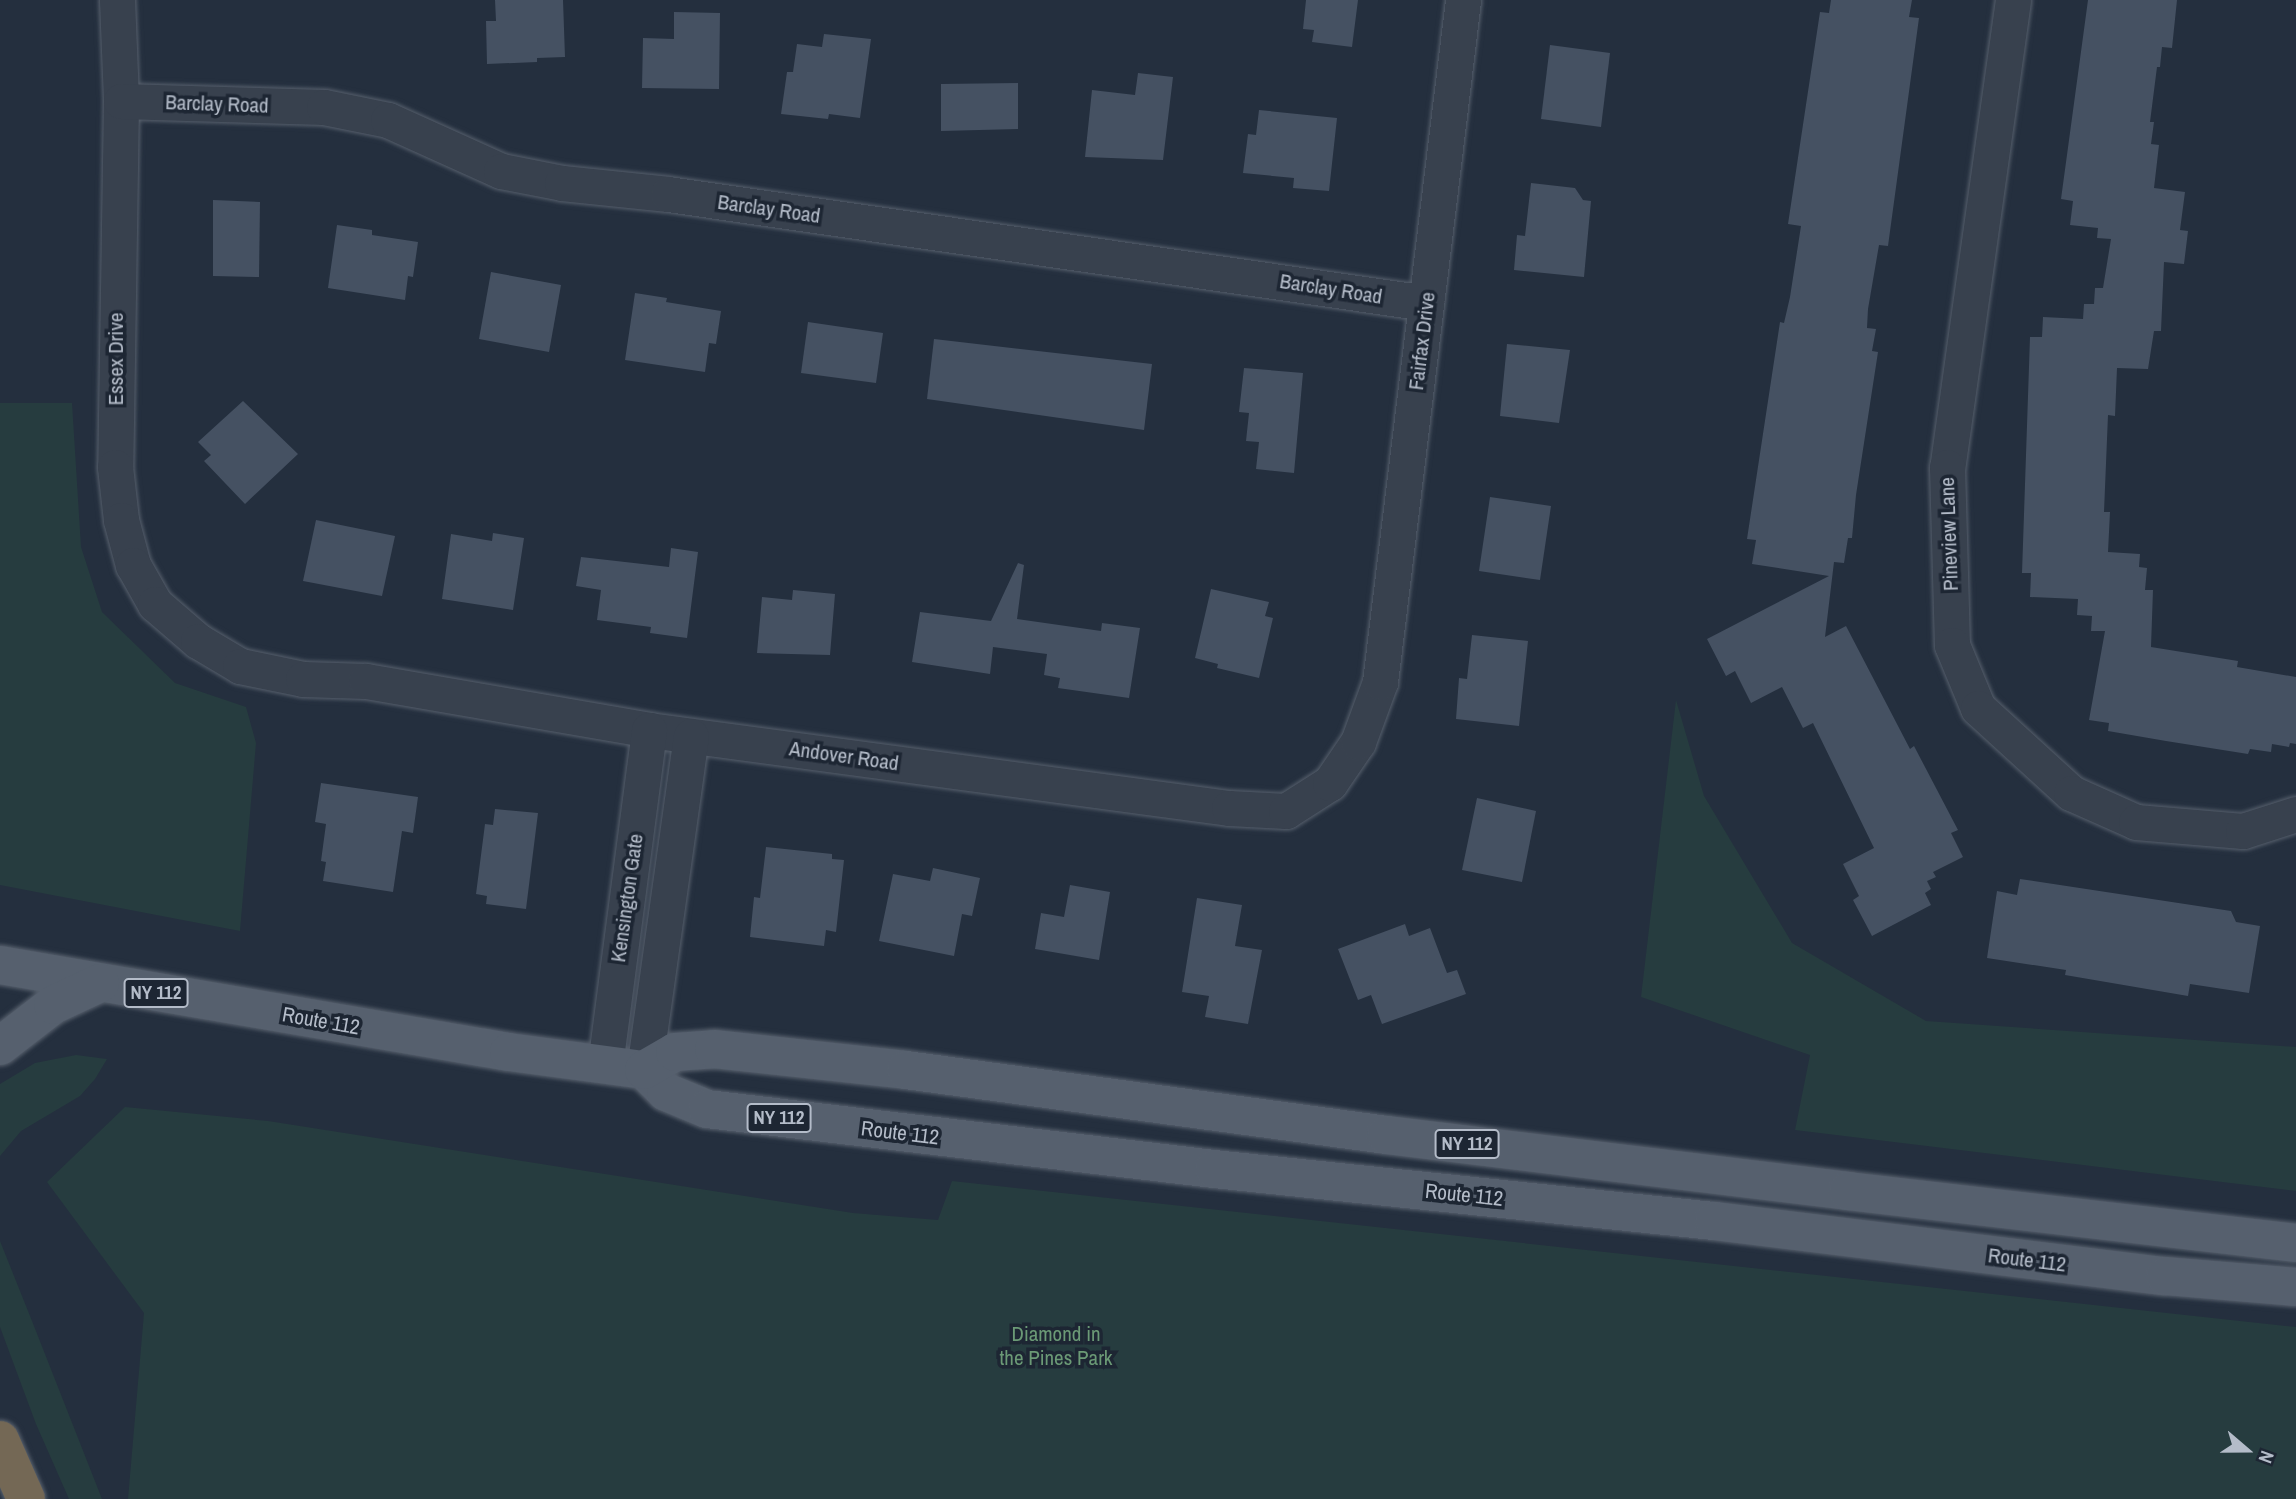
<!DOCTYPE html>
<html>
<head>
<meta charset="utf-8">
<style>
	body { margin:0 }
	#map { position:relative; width:2296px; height:1499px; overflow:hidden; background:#242f3e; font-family:"Archivo Narrow",sans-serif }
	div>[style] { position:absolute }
	.green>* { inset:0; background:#263c3f }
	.building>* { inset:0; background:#455162 }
	.roads { filter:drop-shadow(0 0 2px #565f6c) drop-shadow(0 0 2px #565f6c) }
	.street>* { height:35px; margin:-17.5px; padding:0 17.5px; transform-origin:17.5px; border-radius:17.5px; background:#38414e }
	.primary>* { height:38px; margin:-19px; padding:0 19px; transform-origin:19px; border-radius:19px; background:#56606e }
	.highway>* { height:38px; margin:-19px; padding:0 19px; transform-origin:19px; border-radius:19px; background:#746855 }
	span { translate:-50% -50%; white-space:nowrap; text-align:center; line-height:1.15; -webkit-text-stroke:7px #1d2633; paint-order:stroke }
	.shield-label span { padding:2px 5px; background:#1d2633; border:2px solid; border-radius:5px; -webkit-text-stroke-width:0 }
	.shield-label { font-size:19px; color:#b4bcc9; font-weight:700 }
	.street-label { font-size:21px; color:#b4bcc9 }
	.park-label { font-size:21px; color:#6b9a76 }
	.north { position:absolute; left:2212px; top:1415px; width:70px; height:70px; -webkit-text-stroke:5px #1d2633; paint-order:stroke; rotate:110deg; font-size:19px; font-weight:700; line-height:28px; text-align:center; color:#b4bcc9 }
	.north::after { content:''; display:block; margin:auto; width:24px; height:32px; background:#b4bcc9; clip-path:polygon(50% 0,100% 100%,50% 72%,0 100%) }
</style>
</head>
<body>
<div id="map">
	<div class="green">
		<i style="clip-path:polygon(0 403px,72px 403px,81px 547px,102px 612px,175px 683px,246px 707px,256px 743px,240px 931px,0 885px)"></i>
		<i style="clip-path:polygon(1676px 700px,1704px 796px,1792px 943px,1926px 1021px,2296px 1047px,2296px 1191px,1795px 1130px,1810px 1055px,1641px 997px)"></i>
		<i style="clip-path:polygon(76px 1055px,107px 1059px,95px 1079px,80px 1096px,21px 1131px,0 1156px,0 1084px,35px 1063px)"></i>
		<i style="clip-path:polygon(125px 1107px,268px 1121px,853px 1213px,938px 1220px,952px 1181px,2296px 1327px,2296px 1499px,128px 1499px,144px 1313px,47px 1182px)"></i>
		<i style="clip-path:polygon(0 1241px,32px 1321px,102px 1499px,69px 1499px,36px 1424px,0 1327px)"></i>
	</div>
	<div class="building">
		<i style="clip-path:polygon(495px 0,563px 0,565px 57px,537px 58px,537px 62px,487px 64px,486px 21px,496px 21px)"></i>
		<i style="clip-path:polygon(1306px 0,1358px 0,1352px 47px,1312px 42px,1314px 30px,1303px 29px)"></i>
		<i style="clip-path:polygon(1831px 0,1912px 0,1909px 17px,1919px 18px,1888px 246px,1879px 245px,1868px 309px,1867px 328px,1876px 329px,1872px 351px,1878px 352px,1856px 495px,1852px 538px,1848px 538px,1844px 563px,1834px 562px,1825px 637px,1846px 626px,1910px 749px,1914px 746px,1958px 830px,1951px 833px,1963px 857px,1933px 872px,1936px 877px,1927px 881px,1931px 889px,1925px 893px,1931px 905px,1872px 936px,1853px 900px,1859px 896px,1843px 864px,1874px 848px,1813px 723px,1803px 728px,1782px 687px,1751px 703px,1735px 671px,1726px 676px,1707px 639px,1829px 576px,1752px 564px,1756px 540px,1747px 539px,1780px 322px,1784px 323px,1790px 297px,1801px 226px,1788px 224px,1820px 12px,1829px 13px)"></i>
		<i style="clip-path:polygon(2088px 0,2177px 0,2172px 48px,2162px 47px,2160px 67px,2157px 67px,2150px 122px,2154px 122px,2151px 144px,2159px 145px,2154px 188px,2185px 192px,2180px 230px,2188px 231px,2184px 264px,2164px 262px,2161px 331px,2154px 331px,2148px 369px,2117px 368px,2115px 416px,2108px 415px,2104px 512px,2110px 512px,2108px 552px,2140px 554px,2139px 567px,2147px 568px,2145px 590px,2153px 590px,2151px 647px,2238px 661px,2237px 667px,2296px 677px,2296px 744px,2290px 743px,2289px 747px,2272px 744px,2271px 752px,2250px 749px,2248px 754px,2166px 741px,2108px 731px,2109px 723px,2089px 720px,2105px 631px,2091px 631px,2092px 616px,2077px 615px,2078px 599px,2030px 597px,2031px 573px,2022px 573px,2030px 337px,2042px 337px,2043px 317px,2083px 319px,2084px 304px,2094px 304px,2095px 288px,2103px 288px,2111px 239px,2097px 238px,2098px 228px,2070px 225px,2073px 201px,2061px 199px)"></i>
		<i style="clip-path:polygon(674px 12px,720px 13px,719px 89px,642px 88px,643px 38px,674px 39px)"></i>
		<i style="clip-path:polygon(824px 34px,871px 39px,860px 118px,829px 114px,828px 119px,781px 114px,787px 72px,793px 72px,797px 44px,822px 47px)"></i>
		<i style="clip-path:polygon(1550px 45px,1610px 53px,1601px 127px,1541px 119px)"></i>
		<i style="clip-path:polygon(1138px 73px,1173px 77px,1163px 160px,1085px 157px,1092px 90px,1135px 95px)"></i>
		<i style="clip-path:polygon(1018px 83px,1018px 129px,941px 131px,941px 84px)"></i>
		<i style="clip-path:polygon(1259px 110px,1337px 118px,1329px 191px,1293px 188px,1294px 178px,1243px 173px,1248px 134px,1256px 135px)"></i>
		<i style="clip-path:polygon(1531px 183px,1575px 188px,1583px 200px,1591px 201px,1584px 277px,1514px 270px,1517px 235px,1525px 236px)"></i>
		<i style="clip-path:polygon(213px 200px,260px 202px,259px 277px,213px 276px)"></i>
		<i style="clip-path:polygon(337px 225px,372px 230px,372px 235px,418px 242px,413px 277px,408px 276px,405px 300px,328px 288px)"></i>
		<i style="clip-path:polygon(491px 272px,561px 285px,549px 352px,479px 339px)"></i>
		<i style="clip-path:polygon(635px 293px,667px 298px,666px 302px,721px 311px,716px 344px,709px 343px,705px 372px,625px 360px)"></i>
		<i style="clip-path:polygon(808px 322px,883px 333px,876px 383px,801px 373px)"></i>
		<i style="clip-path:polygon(934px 339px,1152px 364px,1144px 430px,927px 399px)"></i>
		<i style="clip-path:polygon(1507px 344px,1570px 350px,1559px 423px,1500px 416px)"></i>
		<i style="clip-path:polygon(1244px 368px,1303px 373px,1294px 473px,1256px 469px,1259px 442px,1246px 441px,1249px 413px,1239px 412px)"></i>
		<i style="clip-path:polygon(243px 401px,298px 454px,245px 504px,204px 461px,211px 455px,198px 442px)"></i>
		<i style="clip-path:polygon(1490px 497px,1551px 506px,1540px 580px,1479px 571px)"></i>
		<i style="clip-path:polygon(316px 520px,395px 536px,382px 596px,303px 581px)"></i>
		<i style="clip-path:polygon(493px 533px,524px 538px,513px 610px,442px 599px,451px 534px,492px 541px)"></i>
		<i style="clip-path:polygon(671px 548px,698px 552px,687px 638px,650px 633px,651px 627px,597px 620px,601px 590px,576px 586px,581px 557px,669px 567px)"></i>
		<i style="clip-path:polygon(1018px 563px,1024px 565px,1017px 619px,1101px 631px,1102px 623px,1140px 628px,1129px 698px,1058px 688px,1060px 678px,1044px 675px,1047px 654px,993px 647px,990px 674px,912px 662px,920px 612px,991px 621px)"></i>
		<i style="clip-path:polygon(1211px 589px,1269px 602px,1265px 616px,1273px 618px,1259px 678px,1217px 668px,1218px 664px,1195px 658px)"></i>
		<i style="clip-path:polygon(793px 590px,835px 594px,830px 655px,757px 653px,762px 597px,792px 600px)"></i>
		<i style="clip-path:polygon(1472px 635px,1528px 641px,1519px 726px,1456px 719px,1459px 678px,1467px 679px)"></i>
		<i style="clip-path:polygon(321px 783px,418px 797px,413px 833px,402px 831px,393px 892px,323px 881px,326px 862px,321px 861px,326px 824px,315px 822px)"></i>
		<i style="clip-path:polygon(1477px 798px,1536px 811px,1522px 882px,1462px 870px)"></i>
		<i style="clip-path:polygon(495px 809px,538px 813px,526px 909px,486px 904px,487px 896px,476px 894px,485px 824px,493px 825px)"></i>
		<i style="clip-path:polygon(766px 847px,832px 854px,832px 859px,844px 860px,836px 932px,826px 930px,824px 946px,750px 937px,754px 897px,760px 898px)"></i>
		<i style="clip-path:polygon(933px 868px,980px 878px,972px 916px,962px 914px,954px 956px,879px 941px,893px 874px,930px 881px)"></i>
		<i style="clip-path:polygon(2020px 879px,2231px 911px,2236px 922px,2260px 926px,2249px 993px,2190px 984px,2188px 996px,2065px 975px,2066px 970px,1987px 958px,1997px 891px,2017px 895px)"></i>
		<i style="clip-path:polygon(1070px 885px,1110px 892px,1099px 960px,1035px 949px,1041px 913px,1064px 917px)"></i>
		<i style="clip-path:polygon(1197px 898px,1242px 905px,1235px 946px,1262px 950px,1248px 1024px,1205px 1017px,1209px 996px,1182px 992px)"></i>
		<i style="clip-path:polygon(1405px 924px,1409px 936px,1430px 928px,1447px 973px,1457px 970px,1466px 994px,1382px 1024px,1371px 995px,1358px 1000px,1338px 949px)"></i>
	</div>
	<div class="roads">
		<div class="street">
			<i style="left:117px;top:0;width:101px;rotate:87.7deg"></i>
			<i style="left:121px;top:101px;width:366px;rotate:90.9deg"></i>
			<i style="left:115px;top:467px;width:53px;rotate:83.5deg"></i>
			<i style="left:121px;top:520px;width:47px;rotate:75.1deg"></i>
			<i style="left:133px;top:565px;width:45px;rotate:60.6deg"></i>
			<i style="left:155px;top:604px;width:57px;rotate:40.7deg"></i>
			<i style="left:198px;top:641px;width:49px;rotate:30.8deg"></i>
			<i style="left:240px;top:666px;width:64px;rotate:11.7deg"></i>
			<i style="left:303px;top:679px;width:63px;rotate:1.8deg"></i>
			<i style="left:366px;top:681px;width:287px;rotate:9.8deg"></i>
			<i style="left:649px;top:730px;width:585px;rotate:7.66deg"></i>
			<i style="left:1229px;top:808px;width:57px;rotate:3deg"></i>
			<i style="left:1286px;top:811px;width:52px;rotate:-32.5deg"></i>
			<i style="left:1330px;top:783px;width:50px;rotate:-55.7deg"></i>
			<i style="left:1358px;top:742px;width:64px;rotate:-69.9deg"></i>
			<i style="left:1380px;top:682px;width:687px;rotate:-83.06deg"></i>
			<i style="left:2013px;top:0;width:472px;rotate:98deg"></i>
			<i style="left:1947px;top:467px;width:178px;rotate:88.4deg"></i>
			<i style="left:1952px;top:645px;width:68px;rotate:67.6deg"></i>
			<i style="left:1978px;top:708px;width:126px;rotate:42.4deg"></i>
			<i style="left:2071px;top:793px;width:71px;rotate:24deg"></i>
			<i style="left:2136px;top:822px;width:107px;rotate:4.8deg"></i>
			<i style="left:2243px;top:831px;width:56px;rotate:-17.8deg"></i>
			<i style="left:121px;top:101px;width:203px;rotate:1.7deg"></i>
			<i style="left:324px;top:107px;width:65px;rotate:11.5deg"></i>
			<i style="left:388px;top:120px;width:124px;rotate:24.3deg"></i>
			<i style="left:501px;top:171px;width:62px;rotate:11.1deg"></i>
			<i style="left:562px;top:183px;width:107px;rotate:5.9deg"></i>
			<i style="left:668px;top:194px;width:766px;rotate:8.18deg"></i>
			<i style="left:605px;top:1065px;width:338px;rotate:-82.5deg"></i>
			<i style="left:644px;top:1070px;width:337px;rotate:-82deg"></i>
		</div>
		<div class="primary">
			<i style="left:0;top:965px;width:516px;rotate:9.7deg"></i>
			<i style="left:509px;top:1052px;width:136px;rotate:7.6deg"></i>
			<i style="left:644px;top:1070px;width:31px;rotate:45deg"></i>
			<i style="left:666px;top:1092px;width:44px;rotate:22.5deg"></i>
			<i style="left:707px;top:1109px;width:511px;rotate:6.75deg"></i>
			<i style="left:1214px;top:1169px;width:503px;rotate:5.94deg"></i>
			<i style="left:1714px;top:1221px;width:454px;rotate:7deg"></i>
			<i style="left:2165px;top:1276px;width:131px;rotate:4.8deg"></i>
			<i style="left:0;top:1046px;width:67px;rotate:-37.7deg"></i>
			<i style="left:53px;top:1005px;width:52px;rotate:-25.1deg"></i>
			<i style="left:644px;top:1070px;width:36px;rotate:-30deg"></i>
			<i style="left:675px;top:1052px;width:39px;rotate:-4deg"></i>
			<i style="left:714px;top:1049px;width:193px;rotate:6.2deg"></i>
			<i style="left:906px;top:1070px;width:484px;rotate:7.7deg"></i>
			<i style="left:1386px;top:1135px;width:465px;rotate:6.9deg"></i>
			<i style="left:1848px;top:1191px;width:451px;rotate:6.6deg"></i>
		</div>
		<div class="highway">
			<i style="left:0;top:1440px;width:64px;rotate:66.2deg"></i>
		</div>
	</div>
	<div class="shield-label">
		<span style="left:156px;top:993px">NY 112</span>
		<span style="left:779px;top:1118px">NY 112</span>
		<span style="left:1467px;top:1144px">NY 112</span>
	</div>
	<div class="street-label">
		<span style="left:217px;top:104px;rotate:2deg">Barclay Road</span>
		<span style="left:769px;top:209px;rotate:8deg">Barclay Road</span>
		<span style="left:1331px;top:289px;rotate:9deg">Barclay Road</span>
		<span style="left:1422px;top:341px;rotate:-83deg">Fairfax Drive</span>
		<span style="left:116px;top:359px;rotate:-90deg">Essex Drive</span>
		<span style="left:1949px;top:534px;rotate:-92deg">Pineview Lane</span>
		<span style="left:844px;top:756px;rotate:8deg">Andover Road</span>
		<span style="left:627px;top:898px;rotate:-82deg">Kensington Gate</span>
		<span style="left:321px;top:1021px;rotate:10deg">Route 112</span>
		<span style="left:900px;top:1133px;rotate:7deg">Route 112</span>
		<span style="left:1464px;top:1195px;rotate:6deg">Route 112</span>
		<span style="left:2027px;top:1260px;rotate:7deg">Route 112</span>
	</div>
	<div class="park-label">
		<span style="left:1056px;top:1346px">Diamond in<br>the Pines Park</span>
	</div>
	<div class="north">N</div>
</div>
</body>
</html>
